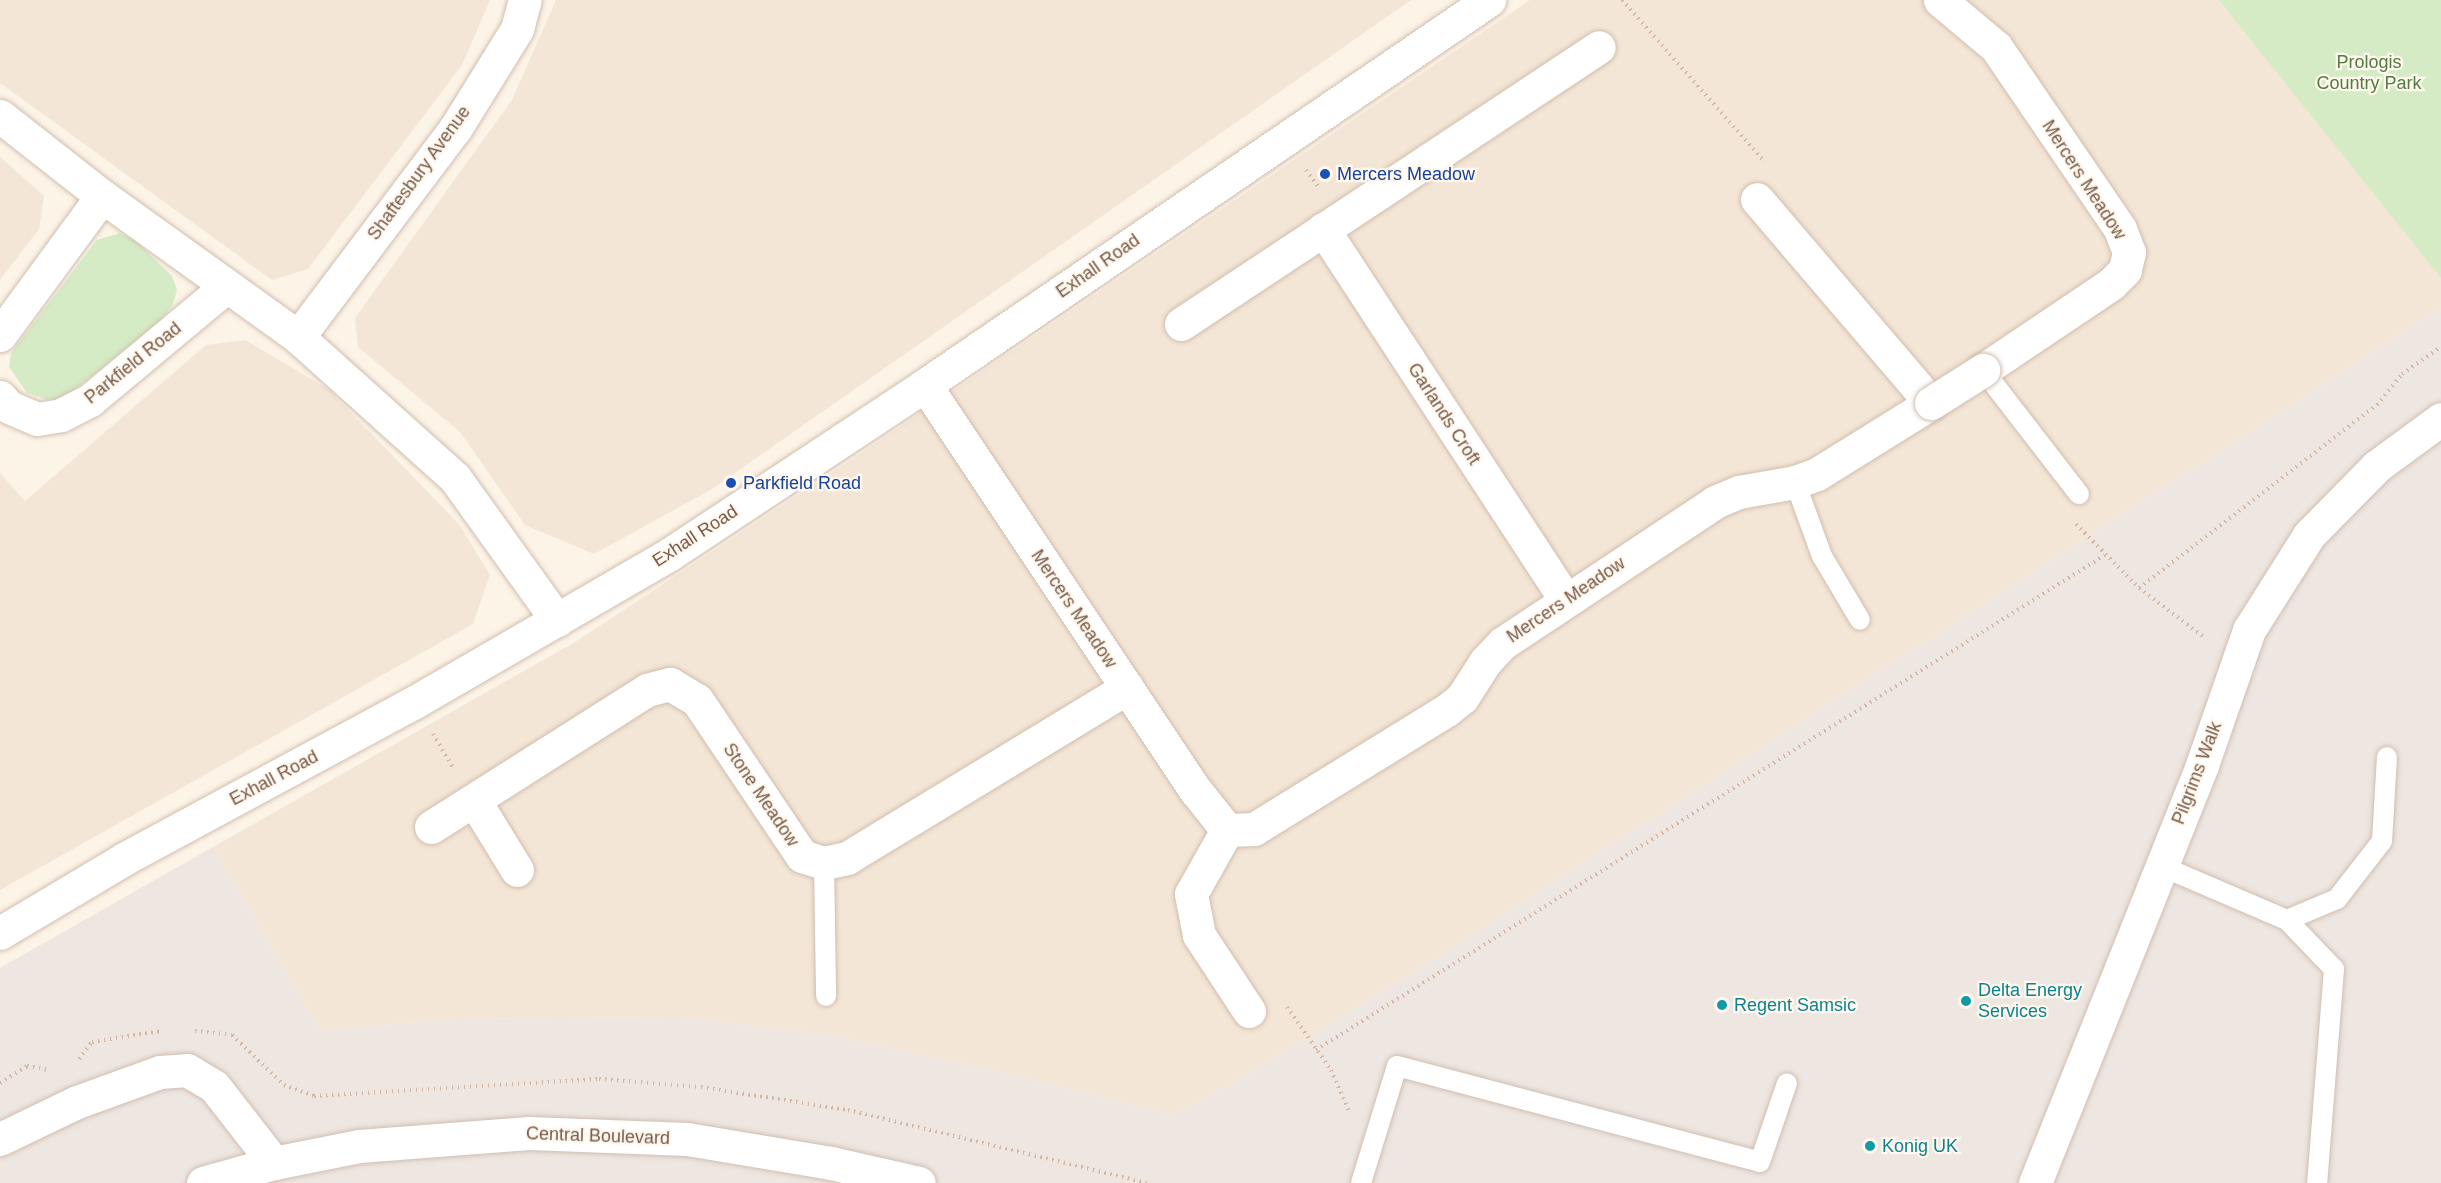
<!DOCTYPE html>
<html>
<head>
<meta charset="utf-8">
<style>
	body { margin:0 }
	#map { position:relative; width:2441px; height:1183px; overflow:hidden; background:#fcf4e7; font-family:Arial,sans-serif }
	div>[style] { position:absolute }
	.residential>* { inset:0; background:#f4e6d6 }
	.industrial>* { inset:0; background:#ede6e1 }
	.green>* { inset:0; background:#d5ebc5 }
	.path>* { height:4px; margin-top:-2px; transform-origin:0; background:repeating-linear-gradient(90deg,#d7b6a1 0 1.5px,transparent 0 6px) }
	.roads { filter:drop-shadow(0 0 2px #d1beaf) drop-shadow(0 0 2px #d1beaf) }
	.lane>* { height:20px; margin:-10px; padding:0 10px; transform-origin:10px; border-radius:10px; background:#fff }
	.street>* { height:33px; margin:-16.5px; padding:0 16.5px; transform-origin:16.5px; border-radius:16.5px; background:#fff }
	.secondary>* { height:33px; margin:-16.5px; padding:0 16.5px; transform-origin:16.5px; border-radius:16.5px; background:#fff }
	.bridges { filter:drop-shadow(0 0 2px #d1beaf) drop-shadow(0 0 2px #d1beaf) }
	.street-bridge>* { height:33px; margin:-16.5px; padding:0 16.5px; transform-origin:16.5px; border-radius:16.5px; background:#fff }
	.dots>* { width:16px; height:16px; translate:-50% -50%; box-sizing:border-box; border:3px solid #fff8ee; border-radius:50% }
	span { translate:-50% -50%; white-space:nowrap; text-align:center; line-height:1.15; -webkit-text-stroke:4.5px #fff8ee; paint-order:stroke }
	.park-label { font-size:18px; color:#547c42 }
	.street-label { font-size:18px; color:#775a4b }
	.transit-label { font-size:18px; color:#164399 }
	.left { translate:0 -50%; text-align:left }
	.culture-label { font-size:18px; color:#0d838f }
</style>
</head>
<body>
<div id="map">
	<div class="residential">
		<i style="clip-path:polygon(0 0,490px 0,462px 65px,308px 269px,272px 280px,0 83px)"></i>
		<i style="clip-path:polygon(556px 0,1411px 0,712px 489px,594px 554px,525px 525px,460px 432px,358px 347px,355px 318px,512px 100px)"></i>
		<i style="clip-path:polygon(1530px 0,2219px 0,2441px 278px,2441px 308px,1409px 975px,1231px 1084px,1172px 1115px,1014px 1075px,828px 1035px,679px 1017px,456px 1019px,321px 1030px,213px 847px,575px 642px,844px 465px)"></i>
		<i style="clip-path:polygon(0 157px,44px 196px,39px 229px,0 280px)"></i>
		<i style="clip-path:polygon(245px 340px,328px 389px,459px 524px,490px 575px,473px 624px,0 890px,0 473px,25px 501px,206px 345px)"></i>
	</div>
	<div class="industrial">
		<i style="clip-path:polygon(2441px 308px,2441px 1183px,0 1183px,0 968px,213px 847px,321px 1030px,456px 1019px,679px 1017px,828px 1035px,1014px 1075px,1172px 1115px,1231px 1084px,1409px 975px)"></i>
	</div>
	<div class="green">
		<i style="clip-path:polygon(2219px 0,2441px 0,2441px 278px,2249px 38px)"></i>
		<i style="clip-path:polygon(120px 233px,136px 241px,172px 276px,177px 290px,173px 304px,160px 322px,64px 398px,48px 400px,27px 393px,9px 367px,11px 353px,97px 240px)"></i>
	</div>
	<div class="path">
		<i style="left:1622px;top:0;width:216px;rotate:48.6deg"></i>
		<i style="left:1306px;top:170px;width:22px;rotate:54deg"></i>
		<i style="left:2076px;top:524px;width:90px;rotate:45.5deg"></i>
		<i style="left:2139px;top:588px;width:83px;rotate:37.1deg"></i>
		<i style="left:2139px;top:588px;width:300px;rotate:-37.6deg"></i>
		<i style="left:2377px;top:405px;width:40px;rotate:-51deg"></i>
		<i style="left:2402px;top:374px;width:47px;rotate:-34.7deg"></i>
		<i style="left:433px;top:734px;width:41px;rotate:59deg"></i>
		<i style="left:1287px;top:1007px;width:77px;rotate:55.1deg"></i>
		<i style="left:1331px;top:1070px;width:45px;rotate:66.3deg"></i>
		<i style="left:195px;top:1031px;width:37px;rotate:6deg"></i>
		<i style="left:232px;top:1035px;width:72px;rotate:43.9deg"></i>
		<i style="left:284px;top:1085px;width:32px;rotate:20deg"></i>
		<i style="left:314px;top:1096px;width:286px;rotate:-3.4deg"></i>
		<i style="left:599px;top:1079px;width:102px;rotate:4.5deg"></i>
		<i style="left:701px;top:1087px;width:149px;rotate:8.9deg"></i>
		<i style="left:848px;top:1110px;width:308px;rotate:13.7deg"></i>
		<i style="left:1316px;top:1050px;width:931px;rotate:-32.1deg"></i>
		<i style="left:79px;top:1059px;width:21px;rotate:-53deg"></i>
		<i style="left:92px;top:1042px;width:69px;rotate:-9.2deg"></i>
		<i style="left:0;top:1083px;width:32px;rotate:-32deg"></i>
		<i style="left:27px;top:1066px;width:22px;rotate:10deg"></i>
	</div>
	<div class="roads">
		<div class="lane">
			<i style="left:1983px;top:370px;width:157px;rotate:52.3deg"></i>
			<i style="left:1795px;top:482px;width:79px;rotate:70deg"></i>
			<i style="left:1822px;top:556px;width:74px;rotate:59.3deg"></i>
			<i style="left:824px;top:863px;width:133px;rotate:89.1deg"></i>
			<i style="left:2161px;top:866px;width:137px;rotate:23.2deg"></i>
			<i style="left:2287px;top:920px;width:54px;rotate:-22.8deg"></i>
			<i style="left:2337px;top:899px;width:73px;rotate:-52.2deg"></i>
			<i style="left:2382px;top:841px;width:84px;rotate:-86.6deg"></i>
			<i style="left:2287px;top:920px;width:68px;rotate:46.2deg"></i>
			<i style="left:2334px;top:969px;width:215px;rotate:94.5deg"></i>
			<i style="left:1361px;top:1183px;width:122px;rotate:-72.9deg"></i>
			<i style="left:1397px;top:1066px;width:375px;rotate:14.8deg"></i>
			<i style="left:1760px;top:1162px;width:83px;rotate:-71.1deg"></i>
		</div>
		<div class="street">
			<i style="left:1940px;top:0;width:73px;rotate:40deg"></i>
			<i style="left:1996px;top:47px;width:220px;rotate:55.7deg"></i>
			<i style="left:2120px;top:229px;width:25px;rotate:69deg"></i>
			<i style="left:2129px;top:252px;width:18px;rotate:103deg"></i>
			<i style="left:2125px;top:270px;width:20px;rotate:135deg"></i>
			<i style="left:2111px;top:284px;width:154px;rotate:146.1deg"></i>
			<i style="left:0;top:116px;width:130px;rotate:38.1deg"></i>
			<i style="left:102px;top:196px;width:241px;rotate:35.7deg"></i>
			<i style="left:298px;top:337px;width:211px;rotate:41.9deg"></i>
			<i style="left:455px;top:478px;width:175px;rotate:54.3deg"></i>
			<i style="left:1323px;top:229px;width:442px;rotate:56.8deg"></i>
			<i style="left:1181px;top:324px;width:501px;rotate:-33.53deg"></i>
			<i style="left:0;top:335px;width:172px;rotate:-53.7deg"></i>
			<i style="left:298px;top:337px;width:261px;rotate:-53deg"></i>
			<i style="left:455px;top:129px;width:118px;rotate:-58.2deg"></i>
			<i style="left:517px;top:29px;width:30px;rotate:-75deg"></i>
			<i style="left:925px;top:385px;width:488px;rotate:56.3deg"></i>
			<i style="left:1196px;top:791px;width:50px;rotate:51.5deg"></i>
			<i style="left:0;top:397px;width:13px;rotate:48deg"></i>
			<i style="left:9px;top:407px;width:30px;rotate:23deg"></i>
			<i style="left:37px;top:419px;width:24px;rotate:-9deg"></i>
			<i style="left:61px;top:415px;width:33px;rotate:-27deg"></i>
			<i style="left:90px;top:400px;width:178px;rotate:-39.8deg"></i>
			<i style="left:474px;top:800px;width:82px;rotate:58.4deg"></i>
			<i style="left:431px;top:827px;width:256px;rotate:-32.4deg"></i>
			<i style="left:647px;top:690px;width:24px;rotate:-15deg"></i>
			<i style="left:670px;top:684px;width:31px;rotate:31deg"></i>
			<i style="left:697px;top:700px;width:188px;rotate:56.1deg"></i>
			<i style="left:802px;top:856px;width:23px;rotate:18deg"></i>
			<i style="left:824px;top:863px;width:24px;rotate:-12deg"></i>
			<i style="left:847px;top:858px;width:328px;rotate:-31.3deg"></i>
			<i style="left:1227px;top:830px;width:27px;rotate:-2deg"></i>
			<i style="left:1254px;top:829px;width:227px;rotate:-31.7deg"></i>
			<i style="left:1447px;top:710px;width:19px;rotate:-39deg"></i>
			<i style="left:1462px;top:698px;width:43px;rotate:-57.4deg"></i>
			<i style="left:1485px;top:662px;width:26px;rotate:-47deg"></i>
			<i style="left:1503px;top:643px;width:255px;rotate:-33.6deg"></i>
			<i style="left:1715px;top:502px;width:26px;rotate:-23deg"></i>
			<i style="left:1739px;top:492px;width:57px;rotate:-10.1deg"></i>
			<i style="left:1795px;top:482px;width:23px;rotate:-20deg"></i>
			<i style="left:1817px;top:474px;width:134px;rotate:-31.9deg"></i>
			<i style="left:1931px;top:403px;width:268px;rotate:-130.5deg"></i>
			<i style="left:1227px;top:830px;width:73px;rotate:119.4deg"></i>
			<i style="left:1191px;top:894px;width:42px;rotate:79deg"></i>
			<i style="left:1199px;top:935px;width:91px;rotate:56.7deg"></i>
			<i style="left:0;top:1139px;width:85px;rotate:-25.7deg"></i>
			<i style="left:77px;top:1102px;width:88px;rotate:-19.9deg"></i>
			<i style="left:160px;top:1072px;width:27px;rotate:-4deg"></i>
			<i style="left:187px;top:1070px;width:31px;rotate:31deg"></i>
			<i style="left:214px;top:1086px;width:98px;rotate:52.1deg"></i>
			<i style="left:203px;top:1183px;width:74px;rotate:-15.7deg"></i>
			<i style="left:274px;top:1163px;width:87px;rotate:-11.3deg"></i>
			<i style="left:359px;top:1146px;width:170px;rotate:-4.4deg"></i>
			<i style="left:529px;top:1133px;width:158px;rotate:2.2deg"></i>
			<i style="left:687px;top:1139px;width:146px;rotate:9.5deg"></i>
			<i style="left:831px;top:1163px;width:90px;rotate:12.8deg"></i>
			<i style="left:2035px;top:1183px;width:450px;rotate:-68.2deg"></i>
			<i style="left:2202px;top:765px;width:143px;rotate:-70.8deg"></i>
			<i style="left:2249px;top:630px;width:112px;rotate:-57.7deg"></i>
			<i style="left:2309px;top:535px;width:97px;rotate:-45.4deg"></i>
			<i style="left:2377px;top:466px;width:79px;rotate:-36.3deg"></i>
		</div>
		<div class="secondary">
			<i style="left:0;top:933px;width:144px;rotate:-30.8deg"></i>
			<i style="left:124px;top:859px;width:328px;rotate:-28.4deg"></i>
			<i style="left:413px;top:703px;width:297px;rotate:-30.1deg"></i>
			<i style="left:670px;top:554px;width:306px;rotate:-33.5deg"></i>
			<i style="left:925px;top:385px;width:683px;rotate:-34.32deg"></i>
		</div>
	</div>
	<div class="bridges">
		<div class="street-bridge">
			<i style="left:1931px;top:403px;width:62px;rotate:-32.4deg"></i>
		</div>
	</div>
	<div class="dots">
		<i style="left:1325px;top:174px;background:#1a4fb4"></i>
		<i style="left:731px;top:483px;background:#1a4fb4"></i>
		<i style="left:1966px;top:1001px;background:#0f9aa8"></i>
		<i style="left:1722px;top:1005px;background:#0f9aa8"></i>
		<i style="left:1870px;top:1146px;background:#0f9aa8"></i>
	</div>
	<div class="park-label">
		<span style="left:2369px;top:73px">Prologis<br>Country Park</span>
	</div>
	<div class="street-label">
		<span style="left:419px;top:173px;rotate:-54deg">Shaftesbury Avenue</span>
		<span style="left:2084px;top:180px;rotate:57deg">Mercers Meadow</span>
		<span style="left:1098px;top:266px;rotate:-35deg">Exhall Road</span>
		<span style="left:133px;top:363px;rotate:-39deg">Parkfield Road</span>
		<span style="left:1444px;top:414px;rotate:57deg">Garlands Croft</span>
		<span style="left:695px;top:536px;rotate:-33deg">Exhall Road</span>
		<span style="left:1566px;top:600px;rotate:-34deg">Mercers Meadow</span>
		<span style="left:1074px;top:609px;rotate:56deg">Mercers Meadow</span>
		<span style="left:2197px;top:773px;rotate:-69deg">Pilgrims Walk</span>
		<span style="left:274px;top:778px;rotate:-28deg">Exhall Road</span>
		<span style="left:761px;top:795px;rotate:56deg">Stone Meadow</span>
		<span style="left:598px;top:1136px;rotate:2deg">Central Boulevard</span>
	</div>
	<div class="transit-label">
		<span class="left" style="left:1337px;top:174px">Mercers Meadow</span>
		<span class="left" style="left:743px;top:483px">Parkfield Road</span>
	</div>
	<div class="culture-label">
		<span class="left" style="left:1978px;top:1001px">Delta Energy<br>Services</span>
		<span class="left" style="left:1734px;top:1005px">Regent Samsic</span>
		<span class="left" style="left:1882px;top:1146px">Konig UK</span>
	</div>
</div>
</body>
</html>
